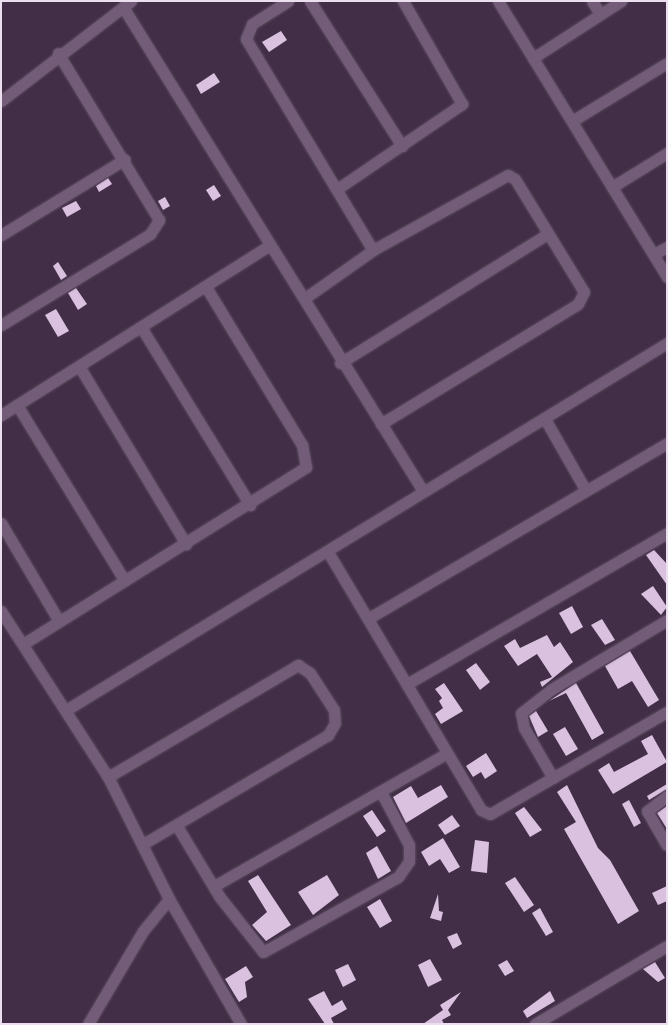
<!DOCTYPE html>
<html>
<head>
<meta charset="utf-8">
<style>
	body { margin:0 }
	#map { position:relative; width:668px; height:1025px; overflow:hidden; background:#422f47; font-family:Barlow,sans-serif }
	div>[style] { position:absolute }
	.building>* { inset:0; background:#d9c1df }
	.roads { filter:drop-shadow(0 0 1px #5f4e63) drop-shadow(0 0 1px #5f4e63) }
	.minor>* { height:11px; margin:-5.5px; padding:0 5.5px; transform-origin:5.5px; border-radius:5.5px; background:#725c78 }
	span { translate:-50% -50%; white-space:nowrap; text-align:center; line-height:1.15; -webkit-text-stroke:5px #241b26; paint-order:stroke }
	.frame { position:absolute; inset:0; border:2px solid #ecdfef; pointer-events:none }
</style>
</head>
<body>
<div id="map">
	<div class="building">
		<i style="clip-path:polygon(281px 31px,287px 40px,269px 52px,262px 42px)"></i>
		<i style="clip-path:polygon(214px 73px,220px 82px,201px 94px,196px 85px)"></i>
		<i style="clip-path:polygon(108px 178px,112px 184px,99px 192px,96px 186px)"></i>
		<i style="clip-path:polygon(214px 185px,221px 196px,213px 201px,206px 190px)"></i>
		<i style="clip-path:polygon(165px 197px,170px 206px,163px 210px,158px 201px)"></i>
		<i style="clip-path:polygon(76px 201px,81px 209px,67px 217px,62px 208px)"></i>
		<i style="clip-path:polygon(58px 262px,67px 276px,61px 280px,53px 266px)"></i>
		<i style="clip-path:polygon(76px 288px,87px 304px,78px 310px,68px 293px)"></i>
		<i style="clip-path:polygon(56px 309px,69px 331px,58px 337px,45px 315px)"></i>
		<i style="clip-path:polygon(654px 550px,667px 564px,667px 585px,646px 555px)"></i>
		<i style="clip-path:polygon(653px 586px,667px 607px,661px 615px,641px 594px)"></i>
		<i style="clip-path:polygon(572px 606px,583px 627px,571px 634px,559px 613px)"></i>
		<i style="clip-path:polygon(602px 619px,615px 640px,605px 645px,591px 625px)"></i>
		<i style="clip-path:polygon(547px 635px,554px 647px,560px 642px,573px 662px,542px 687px,540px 682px,552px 677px,537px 654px,518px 666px,504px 646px,515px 639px,520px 648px)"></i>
		<i style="clip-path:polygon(630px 651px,659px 700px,648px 707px,632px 681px,618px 689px,605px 666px)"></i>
		<i style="clip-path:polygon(476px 663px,490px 682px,480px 690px,466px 670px)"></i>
		<i style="clip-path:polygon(444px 683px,463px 711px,441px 724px,435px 714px,443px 708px,439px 701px,442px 698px,435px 689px)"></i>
		<i style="clip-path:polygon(576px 683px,604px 733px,592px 740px,566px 693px,549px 701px)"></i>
		<i style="clip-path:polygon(536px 711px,548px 731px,538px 737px,529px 716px)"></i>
		<i style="clip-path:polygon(565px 727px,578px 749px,566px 756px,553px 734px)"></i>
		<i style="clip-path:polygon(652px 735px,667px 762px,613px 794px,598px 770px,609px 763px,614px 772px,648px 754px,641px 741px)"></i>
		<i style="clip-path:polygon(486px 753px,497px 771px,485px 779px,481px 772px,473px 777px,466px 766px)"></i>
		<i style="clip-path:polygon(667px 784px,667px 789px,649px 800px,647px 796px)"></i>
		<i style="clip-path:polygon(441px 785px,448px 797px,406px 823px,393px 797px,411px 786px,418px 798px)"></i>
		<i style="clip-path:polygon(567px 785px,598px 848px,610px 860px,639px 911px,618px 924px,564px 829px,576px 822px,557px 792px)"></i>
		<i style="clip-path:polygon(629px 800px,641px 823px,634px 827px,622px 804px)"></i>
		<i style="clip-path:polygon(667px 806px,667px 829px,657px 813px)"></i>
		<i style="clip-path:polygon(524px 807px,542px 830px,530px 837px,515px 813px)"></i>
		<i style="clip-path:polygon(372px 810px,386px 831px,377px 837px,363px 816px)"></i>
		<i style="clip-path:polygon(452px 815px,460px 826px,445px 835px,438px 825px)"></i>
		<i style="clip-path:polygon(443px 838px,460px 867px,449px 873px,440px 859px,429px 866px,421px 852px)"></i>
		<i style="clip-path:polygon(475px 840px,489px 842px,487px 873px,471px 871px)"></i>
		<i style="clip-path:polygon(377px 846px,391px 871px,378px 879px,366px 853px)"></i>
		<i style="clip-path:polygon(258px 875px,291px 925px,266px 941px,252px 925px,267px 912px,248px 881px)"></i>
		<i style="clip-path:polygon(327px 875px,339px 895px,313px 915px,298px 892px)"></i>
		<i style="clip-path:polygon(515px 877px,534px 905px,524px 912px,505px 883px)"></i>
		<i style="clip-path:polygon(667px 886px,667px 901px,658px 905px,652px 893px)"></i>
		<i style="clip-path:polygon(438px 894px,439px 911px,443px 912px,441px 921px,430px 918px)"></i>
		<i style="clip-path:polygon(380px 899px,392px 921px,380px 928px,367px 907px)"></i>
		<i style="clip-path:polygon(540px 908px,553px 932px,546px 936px,532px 913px)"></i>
		<i style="clip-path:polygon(457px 933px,462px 944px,453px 949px,447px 937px)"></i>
		<i style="clip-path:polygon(430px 959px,442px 980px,428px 987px,418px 965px)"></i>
		<i style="clip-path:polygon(507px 960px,514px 971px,505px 976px,498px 965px)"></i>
		<i style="clip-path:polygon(655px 962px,665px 978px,658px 982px,643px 969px)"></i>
		<i style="clip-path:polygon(348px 964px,356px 980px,343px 987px,335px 970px)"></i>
		<i style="clip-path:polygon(246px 966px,253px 977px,245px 982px,247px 997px,239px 1002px,225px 979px)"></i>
		<i style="clip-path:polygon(324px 991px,332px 1006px,342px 1000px,347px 1009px,331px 1018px,334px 1024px,325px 1024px,308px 999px)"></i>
		<i style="clip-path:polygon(550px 991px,555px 1001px,527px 1018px,523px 1011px)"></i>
		<i style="clip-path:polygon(461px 992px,448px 1010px,451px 1015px,442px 1020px,444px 1024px,423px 1024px,443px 1010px,440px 1005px)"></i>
	</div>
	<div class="roads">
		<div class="minor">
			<i style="left:288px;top:1px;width:43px;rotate:147.4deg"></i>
			<i style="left:252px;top:24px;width:16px;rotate:112deg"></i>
			<i style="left:246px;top:39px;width:246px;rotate:59deg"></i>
			<i style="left:310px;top:1px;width:172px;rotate:57.6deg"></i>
			<i style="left:498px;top:1px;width:324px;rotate:58.5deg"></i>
			<i style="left:592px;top:1px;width:15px;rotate:58deg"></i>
			<i style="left:123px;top:7px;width:569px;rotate:58.21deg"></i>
			<i style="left:533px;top:58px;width:105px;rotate:-32.9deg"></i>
			<i style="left:1px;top:101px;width:164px;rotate:-37.6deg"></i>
			<i style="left:572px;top:121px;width:111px;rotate:-31.4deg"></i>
			<i style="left:340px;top:187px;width:148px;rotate:-34.2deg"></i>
			<i style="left:462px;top:104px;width:119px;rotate:-119.8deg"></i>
			<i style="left:612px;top:187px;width:65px;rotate:-31.7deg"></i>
			<i style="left:1px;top:235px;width:145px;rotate:-31.5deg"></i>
			<i style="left:654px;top:254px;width:15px;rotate:-28deg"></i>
			<i style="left:305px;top:298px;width:83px;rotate:-35.2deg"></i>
			<i style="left:373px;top:250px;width:154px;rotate:-29.1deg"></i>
			<i style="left:508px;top:175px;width:8px;rotate:30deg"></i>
			<i style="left:515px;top:179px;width:132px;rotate:58.6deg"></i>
			<i style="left:584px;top:292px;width:13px;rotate:117deg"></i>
			<i style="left:578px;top:304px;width:231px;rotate:148.7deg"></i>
			<i style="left:1px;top:325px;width:175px;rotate:-31.4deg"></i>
			<i style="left:150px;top:234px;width:17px;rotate:-57deg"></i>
			<i style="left:159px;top:220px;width:195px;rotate:-121.2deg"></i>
			<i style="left:141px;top:327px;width:209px;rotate:58.5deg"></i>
			<i style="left:340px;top:363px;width:244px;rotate:-31.9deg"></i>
			<i style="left:79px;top:366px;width:208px;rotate:59deg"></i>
			<i style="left:17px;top:405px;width:206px;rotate:58.5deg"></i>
			<i style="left:1px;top:415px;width:318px;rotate:-32.3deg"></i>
			<i style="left:545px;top:419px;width:81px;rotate:60.3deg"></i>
			<i style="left:1px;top:523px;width:114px;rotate:59.4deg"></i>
			<i style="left:328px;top:552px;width:300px;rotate:59.3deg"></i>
			<i style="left:481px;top:810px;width:10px;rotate:24deg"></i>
			<i style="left:490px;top:814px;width:204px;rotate:-30deg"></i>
			<i style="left:1px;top:611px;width:197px;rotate:57.2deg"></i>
			<i style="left:108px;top:777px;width:136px;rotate:63.4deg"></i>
			<i style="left:169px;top:899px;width:144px;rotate:60.1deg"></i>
			<i style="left:369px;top:618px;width:346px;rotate:-30.4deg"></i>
			<i style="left:23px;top:644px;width:334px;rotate:-32deg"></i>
			<i style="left:306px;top:467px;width:22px;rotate:-100deg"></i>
			<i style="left:302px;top:445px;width:185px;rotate:-121.3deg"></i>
			<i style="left:407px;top:684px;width:301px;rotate:-30.1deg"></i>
			<i style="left:66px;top:710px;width:704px;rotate:-31.41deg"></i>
			<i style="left:108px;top:777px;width:221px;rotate:-30.5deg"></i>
			<i style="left:298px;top:665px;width:14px;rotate:34deg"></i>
			<i style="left:310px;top:673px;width:44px;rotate:57deg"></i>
			<i style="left:334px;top:710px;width:13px;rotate:86deg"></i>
			<i style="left:335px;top:723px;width:14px;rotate:120deg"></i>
			<i style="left:328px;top:735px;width:215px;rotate:149.5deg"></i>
			<i style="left:553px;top:778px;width:58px;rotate:-120.1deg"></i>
			<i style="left:524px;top:728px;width:15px;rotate:-101deg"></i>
			<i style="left:521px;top:713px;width:37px;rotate:-38deg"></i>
			<i style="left:550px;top:690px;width:136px;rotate:-30.9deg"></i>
			<i style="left:667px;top:796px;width:25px;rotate:143deg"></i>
			<i style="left:647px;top:811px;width:39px;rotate:60deg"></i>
			<i style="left:177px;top:826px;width:82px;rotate:59deg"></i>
			<i style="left:219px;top:896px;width:71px;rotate:51.8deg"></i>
			<i style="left:263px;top:952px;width:154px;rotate:-29.1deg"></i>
			<i style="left:398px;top:877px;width:19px;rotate:-55deg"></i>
			<i style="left:409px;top:861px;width:16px;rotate:-90deg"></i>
			<i style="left:409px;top:845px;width:60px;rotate:-117.8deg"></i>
			<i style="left:214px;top:886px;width:268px;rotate:-29.7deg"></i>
			<i style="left:88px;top:1024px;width:108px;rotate:-59.4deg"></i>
			<i style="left:143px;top:931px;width:41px;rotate:-50.9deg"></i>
			<i style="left:535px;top:1024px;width:153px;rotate:-30.6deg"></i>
		</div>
	</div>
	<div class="frame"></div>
</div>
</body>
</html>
